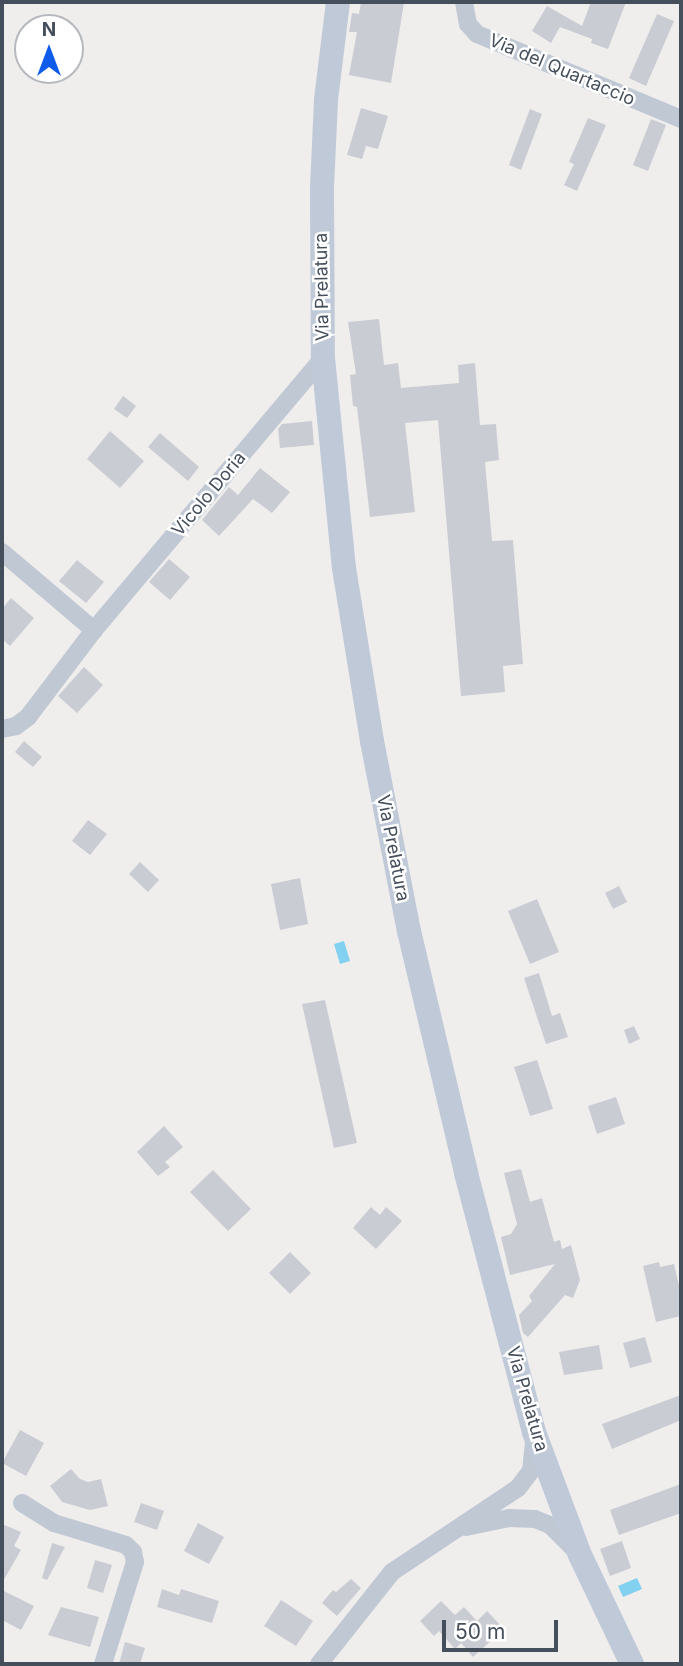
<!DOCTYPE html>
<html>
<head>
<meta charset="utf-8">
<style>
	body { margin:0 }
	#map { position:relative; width:683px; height:1666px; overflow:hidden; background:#f0eded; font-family:Inter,sans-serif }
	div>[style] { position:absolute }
	.water>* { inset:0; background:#83d1f1 }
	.building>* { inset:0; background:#caccd3 }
	.street>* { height:18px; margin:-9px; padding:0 9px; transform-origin:9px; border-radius:9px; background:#c0c8d4 }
	.secondary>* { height:24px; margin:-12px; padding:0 12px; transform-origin:12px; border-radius:12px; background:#bfc9d8 }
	span { translate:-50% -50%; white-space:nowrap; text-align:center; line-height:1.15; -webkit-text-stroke:5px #fff; paint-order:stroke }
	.street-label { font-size:18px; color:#454f5c }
	.frame { position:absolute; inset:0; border:4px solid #454f5c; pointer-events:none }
	.north { position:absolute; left:14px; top:14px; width:70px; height:70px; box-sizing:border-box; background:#fff; border:2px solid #b5b9be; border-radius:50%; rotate:0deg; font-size:19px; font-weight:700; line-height:28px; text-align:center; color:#454f5c }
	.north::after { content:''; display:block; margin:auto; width:24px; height:32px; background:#0e5ce9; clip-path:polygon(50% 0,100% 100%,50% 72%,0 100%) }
	.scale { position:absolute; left:442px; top:1620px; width:116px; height:32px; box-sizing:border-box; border:4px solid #454f5c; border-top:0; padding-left:9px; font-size:21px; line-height:24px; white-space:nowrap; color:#454f5c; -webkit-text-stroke:5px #fff; paint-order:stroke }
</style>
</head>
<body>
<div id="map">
	<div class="water">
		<i style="clip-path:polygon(344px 941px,350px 961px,340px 964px,334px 944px)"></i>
		<i style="clip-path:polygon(637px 1578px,642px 1589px,623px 1597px,618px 1586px)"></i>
	</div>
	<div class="building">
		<i style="clip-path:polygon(361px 2px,404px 3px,391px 83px,349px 75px,357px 32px,349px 32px,352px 13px,359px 14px)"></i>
		<i style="clip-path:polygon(591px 2px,626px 2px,608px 49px,591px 43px,592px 39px,560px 27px,551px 43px,532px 31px,547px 6px,582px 26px)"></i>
		<i style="clip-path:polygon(657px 14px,674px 21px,646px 86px,629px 78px)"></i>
		<i style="clip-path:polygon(361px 108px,388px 116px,378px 149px,366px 146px,362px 159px,347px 155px)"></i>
		<i style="clip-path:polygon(530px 109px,542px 114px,521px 170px,509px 165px)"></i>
		<i style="clip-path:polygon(588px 118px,606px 125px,577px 191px,564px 185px,574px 164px,569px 162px)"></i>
		<i style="clip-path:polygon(651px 119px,666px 125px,648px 171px,633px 165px)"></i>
		<i style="clip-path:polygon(379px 319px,384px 365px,398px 363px,401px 388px,459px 383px,458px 365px,475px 363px,480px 425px,496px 424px,499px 460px,485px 462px,492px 541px,513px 540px,523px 664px,503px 666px,505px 692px,461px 696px,438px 420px,405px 423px,415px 512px,370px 517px,357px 407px,353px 406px,350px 375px,356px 374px,348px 322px)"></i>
		<i style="clip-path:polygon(123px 396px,136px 406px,127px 418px,114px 409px)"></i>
		<i style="clip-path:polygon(312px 421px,314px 445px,280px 448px,278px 429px,282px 424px)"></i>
		<i style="clip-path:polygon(110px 431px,144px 461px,120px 488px,87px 459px)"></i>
		<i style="clip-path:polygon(160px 433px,199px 467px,188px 481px,148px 447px)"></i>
		<i style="clip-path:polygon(260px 468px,290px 492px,272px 513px,253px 499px,219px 536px,202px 520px,229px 487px,238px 495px)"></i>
		<i style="clip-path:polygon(169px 559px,190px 577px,170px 600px,149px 582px)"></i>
		<i style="clip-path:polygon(77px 560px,104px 582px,86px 603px,59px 581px)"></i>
		<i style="clip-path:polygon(11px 598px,34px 618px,10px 646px,2px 639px,2px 609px)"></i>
		<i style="clip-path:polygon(84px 667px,103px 685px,77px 713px,58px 696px)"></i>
		<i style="clip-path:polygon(24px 741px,42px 757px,33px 767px,15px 752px)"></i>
		<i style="clip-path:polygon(88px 820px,107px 834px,90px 855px,72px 841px)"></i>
		<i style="clip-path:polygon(140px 862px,159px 880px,148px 892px,129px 874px)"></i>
		<i style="clip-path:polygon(300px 878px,308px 924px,280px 930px,271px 884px)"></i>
		<i style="clip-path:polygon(619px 886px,627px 902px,613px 909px,605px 893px)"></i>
		<i style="clip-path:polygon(537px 899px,559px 952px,530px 964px,508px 911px)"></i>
		<i style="clip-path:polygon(539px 973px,552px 1016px,560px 1013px,568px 1037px,546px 1044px,524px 978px)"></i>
		<i style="clip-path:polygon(325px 1000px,357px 1143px,334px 1148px,302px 1004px)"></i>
		<i style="clip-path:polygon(634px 1026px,640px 1039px,629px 1044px,624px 1030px)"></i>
		<i style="clip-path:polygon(537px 1060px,553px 1109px,530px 1116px,514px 1067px)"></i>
		<i style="clip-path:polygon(616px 1097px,625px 1124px,597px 1134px,588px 1106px)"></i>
		<i style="clip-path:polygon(164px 1126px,183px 1147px,165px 1162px,170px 1167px,158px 1176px,137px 1152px)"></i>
		<i style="clip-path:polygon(521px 1169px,530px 1202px,542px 1198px,554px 1242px,560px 1240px,562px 1249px,571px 1245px,580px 1280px,573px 1298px,565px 1295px,528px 1337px,523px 1333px,519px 1315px,532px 1301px,529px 1296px,555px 1264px,510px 1275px,501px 1237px,511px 1234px,517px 1224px,504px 1173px)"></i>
		<i style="clip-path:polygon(213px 1170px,251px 1209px,228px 1231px,190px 1192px)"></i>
		<i style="clip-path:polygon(371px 1207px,380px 1215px,386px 1207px,402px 1221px,376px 1249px,353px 1228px)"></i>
		<i style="clip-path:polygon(290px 1252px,311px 1273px,290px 1294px,269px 1273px)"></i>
		<i style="clip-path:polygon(659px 1262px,660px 1267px,674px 1264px,681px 1294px,681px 1316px,656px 1322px,643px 1266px)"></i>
		<i style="clip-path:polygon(645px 1337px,652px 1362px,630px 1368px,623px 1343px)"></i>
		<i style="clip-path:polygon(599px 1345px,603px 1369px,564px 1375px,559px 1352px)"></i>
		<i style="clip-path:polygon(681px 1395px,681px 1420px,612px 1449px,602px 1424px)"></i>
		<i style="clip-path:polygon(20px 1430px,44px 1443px,26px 1476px,2px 1463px)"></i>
		<i style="clip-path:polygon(71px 1469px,80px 1479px,88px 1482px,101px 1479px,108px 1506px,90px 1510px,62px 1502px,50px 1486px)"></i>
		<i style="clip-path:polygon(681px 1484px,681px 1513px,619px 1535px,610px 1510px)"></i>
		<i style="clip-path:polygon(141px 1503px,164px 1511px,157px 1530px,134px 1522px)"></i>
		<i style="clip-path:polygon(198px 1523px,224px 1537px,209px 1564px,184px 1551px)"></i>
		<i style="clip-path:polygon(2px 1524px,21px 1532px,14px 1546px,21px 1550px,2px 1583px)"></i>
		<i style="clip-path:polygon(622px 1541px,631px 1568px,610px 1576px,600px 1549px)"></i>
		<i style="clip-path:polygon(52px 1543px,65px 1547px,47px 1580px,42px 1578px)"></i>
		<i style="clip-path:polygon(95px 1560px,112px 1565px,103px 1593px,87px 1588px)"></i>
		<i style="clip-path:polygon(351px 1579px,361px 1588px,337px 1616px,322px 1603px,333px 1590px,336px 1592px)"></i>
		<i style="clip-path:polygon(162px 1589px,179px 1595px,181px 1589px,219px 1601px,212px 1623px,157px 1607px)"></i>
		<i style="clip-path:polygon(2px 1590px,34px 1606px,21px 1630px,2px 1620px)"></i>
		<i style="clip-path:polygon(281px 1600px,313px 1621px,296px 1646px,264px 1626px)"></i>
		<i style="clip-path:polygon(441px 1601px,455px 1615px,464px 1607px,477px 1621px,487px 1611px,504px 1629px,473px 1657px,461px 1643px,455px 1649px,439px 1631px,434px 1636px,420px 1621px)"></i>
		<i style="clip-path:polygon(61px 1607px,99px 1617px,90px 1647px,48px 1635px)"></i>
		<i style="clip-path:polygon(125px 1642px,145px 1648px,140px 1664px,119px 1664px)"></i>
	</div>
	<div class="street">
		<i style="left:464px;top:2px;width:22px;rotate:80deg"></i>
		<i style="left:468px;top:24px;width:13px;rotate:48deg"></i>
		<i style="left:477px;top:34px;width:221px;rotate:22.6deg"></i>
		<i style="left:2px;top:552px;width:121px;rotate:40.3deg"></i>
		<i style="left:94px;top:630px;width:356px;rotate:-49.9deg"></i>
		<i style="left:2px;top:729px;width:14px;rotate:-12deg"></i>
		<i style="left:16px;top:726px;width:15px;rotate:-37deg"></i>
		<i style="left:28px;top:717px;width:109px;rotate:-52.8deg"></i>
		<i style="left:22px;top:1503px;width:38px;rotate:32deg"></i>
		<i style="left:54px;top:1523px;width:75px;rotate:17deg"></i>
		<i style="left:126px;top:1545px;width:10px;rotate:45deg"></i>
		<i style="left:133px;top:1552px;width:10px;rotate:79deg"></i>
		<i style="left:135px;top:1562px;width:107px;rotate:107.4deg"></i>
		<i style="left:466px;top:1527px;width:44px;rotate:-11.8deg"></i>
		<i style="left:509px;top:1518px;width:26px;rotate:2deg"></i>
		<i style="left:535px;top:1519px;width:16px;rotate:22deg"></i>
		<i style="left:550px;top:1525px;width:35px;rotate:45deg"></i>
		<i style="left:319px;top:1664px;width:117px;rotate:-51.6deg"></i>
		<i style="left:392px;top:1572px;width:151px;rotate:-33.7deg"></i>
		<i style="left:518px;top:1488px;width:21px;rotate:-53deg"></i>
		<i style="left:531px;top:1471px;width:28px;rotate:-84deg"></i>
	</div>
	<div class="secondary">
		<i style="left:338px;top:2px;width:99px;rotate:97deg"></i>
		<i style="left:326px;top:100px;width:88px;rotate:92.6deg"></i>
		<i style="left:322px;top:188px;width:170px;rotate:89.7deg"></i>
		<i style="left:323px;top:358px;width:211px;rotate:84.3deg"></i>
		<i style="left:344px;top:568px;width:175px;rotate:80.8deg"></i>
		<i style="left:372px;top:741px;width:194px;rotate:79deg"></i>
		<i style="left:409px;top:931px;width:249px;rotate:76.7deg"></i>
		<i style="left:466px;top:1173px;width:268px;rotate:75.3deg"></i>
		<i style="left:534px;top:1432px;width:131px;rotate:69.5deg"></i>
		<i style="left:580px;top:1555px;width:121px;rotate:64.5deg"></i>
	</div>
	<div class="street-label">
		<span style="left:562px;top:70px;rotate:23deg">Via del Quartaccio</span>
		<span style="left:322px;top:287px;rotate:-91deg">Via Prelatura</span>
		<span style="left:209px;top:494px;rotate:-50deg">Vicolo Doria</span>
		<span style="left:393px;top:848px;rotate:79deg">Via Prelatura</span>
		<span style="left:527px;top:1399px;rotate:74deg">Via Prelatura</span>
	</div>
	<div class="frame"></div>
	<div class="north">N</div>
	<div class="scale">50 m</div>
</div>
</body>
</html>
